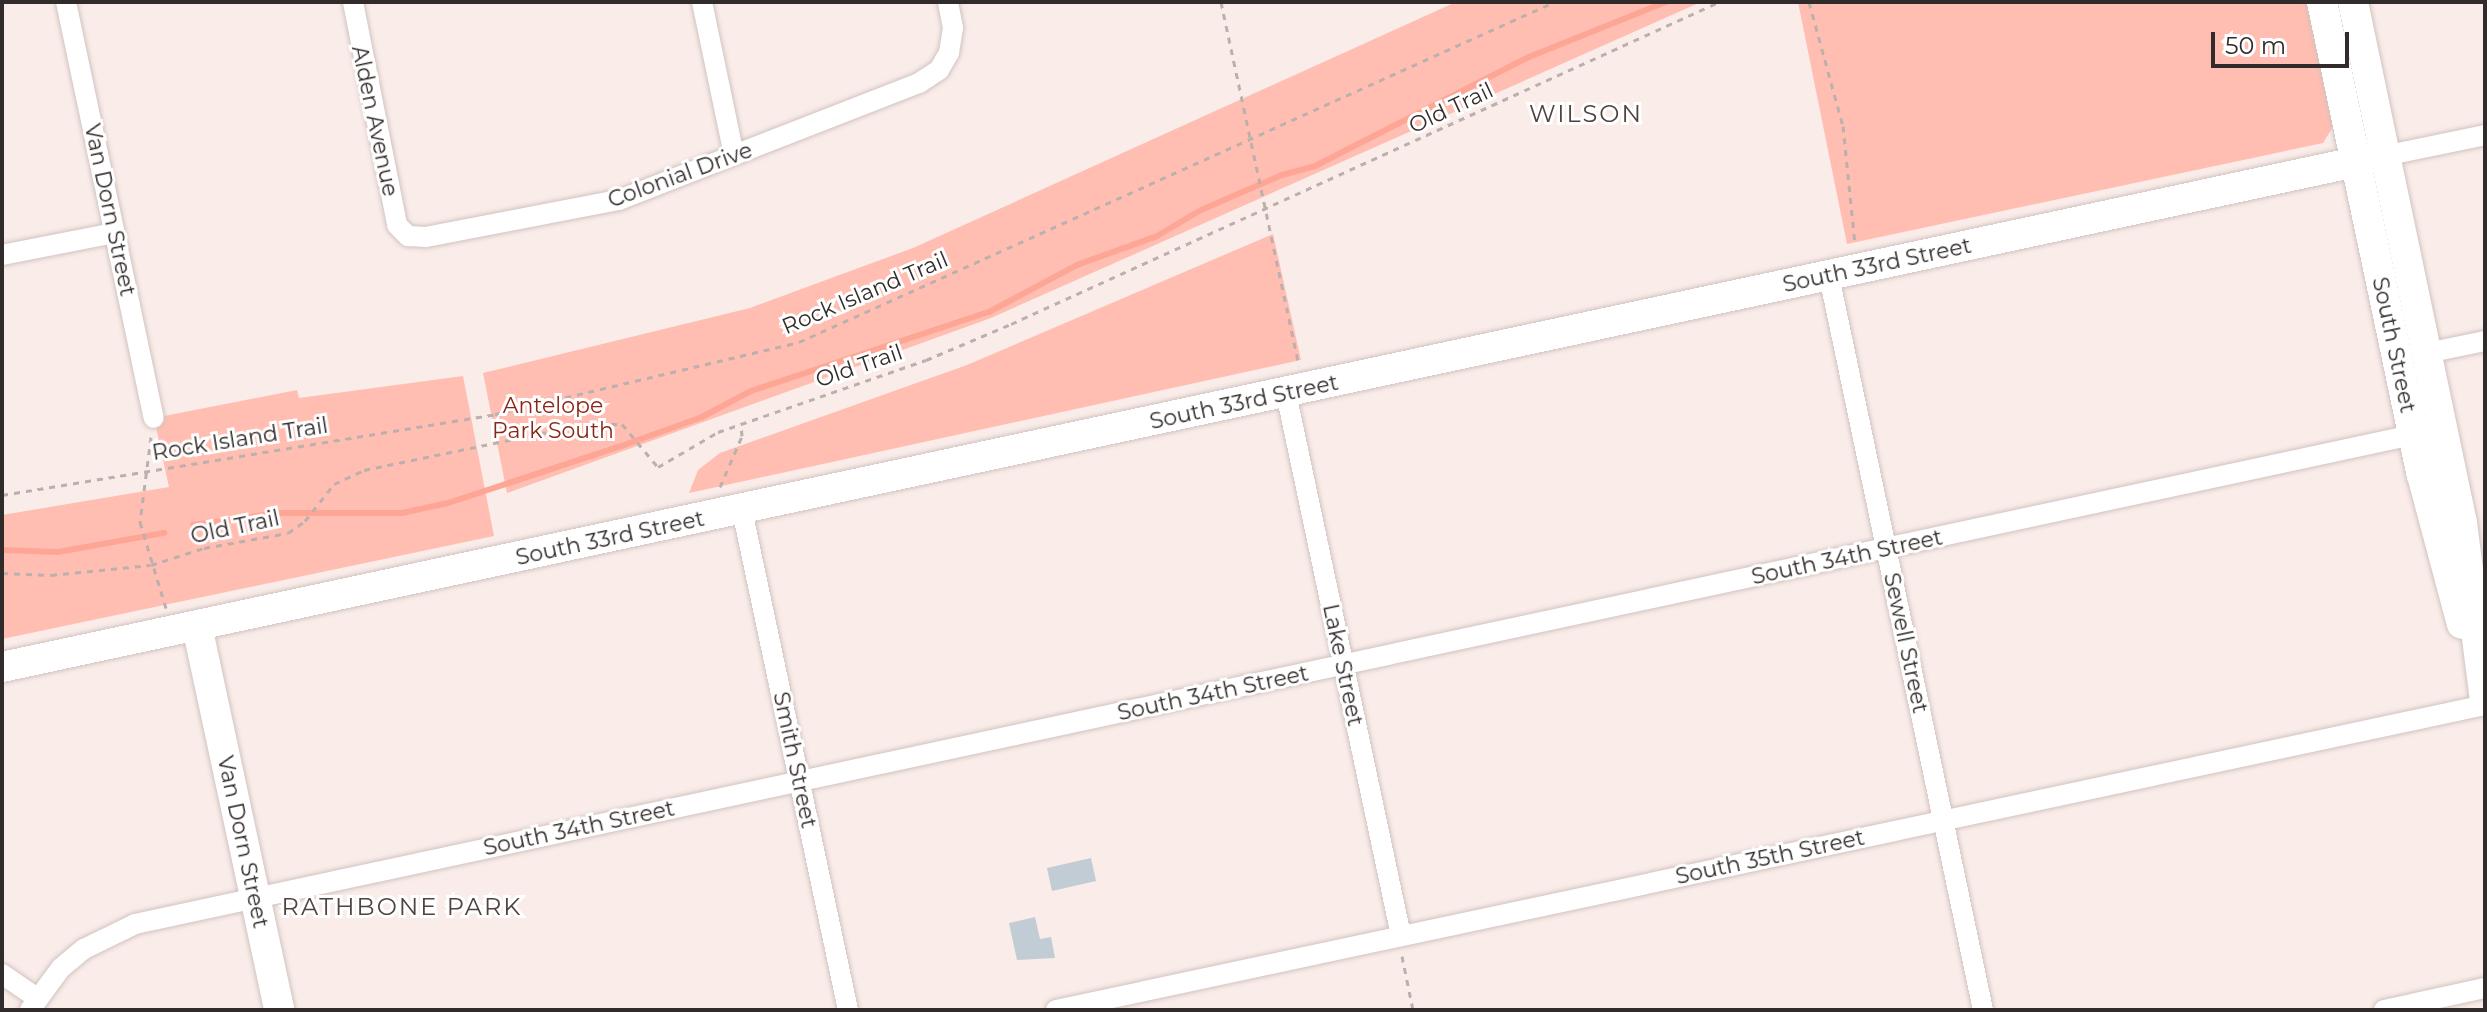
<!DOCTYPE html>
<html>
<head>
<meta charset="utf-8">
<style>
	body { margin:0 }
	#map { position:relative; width:2487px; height:1012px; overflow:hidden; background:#faece9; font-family:Montserrat,sans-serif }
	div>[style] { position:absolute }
	.green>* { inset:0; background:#ffbeb1 }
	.stream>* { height:6px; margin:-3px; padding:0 3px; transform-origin:3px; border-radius:3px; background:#fea696 }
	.building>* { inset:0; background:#c1ccd4 }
	.path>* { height:3px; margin-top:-1.5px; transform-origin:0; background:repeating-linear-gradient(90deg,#bbb0ad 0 6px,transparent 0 12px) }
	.roads { filter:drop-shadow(0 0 2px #d0c3c0) drop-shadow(0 0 2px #d0c3c0) }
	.minor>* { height:20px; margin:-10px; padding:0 10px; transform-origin:10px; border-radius:10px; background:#fff }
	.secondary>* { height:30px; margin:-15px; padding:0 15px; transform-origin:15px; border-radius:15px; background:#fff }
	span { translate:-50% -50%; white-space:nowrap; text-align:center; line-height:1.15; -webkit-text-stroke:6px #fff; paint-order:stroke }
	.street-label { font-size:22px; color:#312c2b }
	.park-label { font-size:22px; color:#8a2618 }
	.neighbourhood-label { font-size:24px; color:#4e4341; letter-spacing:2px }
	.frame { position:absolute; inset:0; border:4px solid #312c2b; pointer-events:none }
	.scale { position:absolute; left:2211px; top:32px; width:138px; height:36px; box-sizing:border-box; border:4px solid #312c2b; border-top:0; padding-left:10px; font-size:24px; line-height:28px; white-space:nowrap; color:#312c2b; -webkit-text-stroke:6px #fff; paint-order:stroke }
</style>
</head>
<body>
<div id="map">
	<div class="green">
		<i style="clip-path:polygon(1456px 2px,1701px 2px,991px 318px,507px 493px,483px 373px,750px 308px,913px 248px)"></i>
		<i style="clip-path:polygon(1798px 2px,2308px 2px,2334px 125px,2323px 143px,1847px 244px)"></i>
		<i style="clip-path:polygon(1273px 234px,1301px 360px,689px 493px,698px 470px,720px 453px,967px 365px)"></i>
		<i style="clip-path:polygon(463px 376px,494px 536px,2px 639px,2px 515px,169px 487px,154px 418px,297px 390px,299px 398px)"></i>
	</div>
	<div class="stream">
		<i style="left:193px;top:525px;width:87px;rotate:-7.9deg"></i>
		<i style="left:279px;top:513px;width:123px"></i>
		<i style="left:402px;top:513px;width:47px;rotate:-12.3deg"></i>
		<i style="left:448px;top:503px;width:185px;rotate:-18.2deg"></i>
		<i style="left:624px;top:445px;width:83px;rotate:-19.7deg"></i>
		<i style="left:702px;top:417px;width:55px;rotate:-28deg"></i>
		<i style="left:751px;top:391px;width:251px;rotate:-18.4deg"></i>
		<i style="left:989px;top:312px;width:100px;rotate:-28.1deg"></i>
		<i style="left:1077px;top:265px;width:85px;rotate:-19.9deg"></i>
		<i style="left:1157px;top:236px;width:51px;rotate:-30.6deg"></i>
		<i style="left:1201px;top:210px;width:88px;rotate:-23.4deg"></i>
		<i style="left:1282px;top:175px;width:34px;rotate:-15deg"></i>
		<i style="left:1315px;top:166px;width:240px;rotate:-27deg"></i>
		<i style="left:1529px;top:57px;width:148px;rotate:-21.9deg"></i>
		<i style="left:2px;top:550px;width:56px;rotate:2deg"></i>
		<i style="left:58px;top:552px;width:108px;rotate:-10.2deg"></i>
	</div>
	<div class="building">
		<i style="clip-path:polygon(1091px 858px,1096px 881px,1052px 891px,1047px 868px)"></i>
		<i style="clip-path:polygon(1035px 917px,1040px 939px,1051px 937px,1055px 958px,1017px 960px,1009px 923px)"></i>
	</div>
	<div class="path">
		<i style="left:1221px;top:2px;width:372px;rotate:77.9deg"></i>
		<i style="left:1809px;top:2px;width:129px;rotate:74.7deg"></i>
		<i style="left:1843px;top:126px;width:120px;rotate:84.2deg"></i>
		<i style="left:151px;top:437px;width:86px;rotate:97.4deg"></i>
		<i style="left:140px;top:522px;width:90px;rotate:73.2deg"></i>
		<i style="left:720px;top:487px;width:56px;rotate:-66.7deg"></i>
		<i style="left:742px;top:436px;width:12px;rotate:-95deg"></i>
		<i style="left:2px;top:495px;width:500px;rotate:-9.3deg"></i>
		<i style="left:495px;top:414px;width:312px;rotate:-13.3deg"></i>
		<i style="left:799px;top:342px;width:828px;rotate:-24.24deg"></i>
		<i style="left:2px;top:573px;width:49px;rotate:2.3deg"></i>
		<i style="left:51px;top:575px;width:100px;rotate:-5.7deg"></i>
		<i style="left:151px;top:565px;width:56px;rotate:-17.8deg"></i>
		<i style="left:204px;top:548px;width:85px;rotate:-10.1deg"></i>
		<i style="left:288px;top:533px;width:21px;rotate:-35deg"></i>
		<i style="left:305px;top:521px;width:47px;rotate:-51.9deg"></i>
		<i style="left:334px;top:484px;width:33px;rotate:-25deg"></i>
		<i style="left:364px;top:470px;width:228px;rotate:-11.7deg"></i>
		<i style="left:587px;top:424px;width:35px"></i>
		<i style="left:622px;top:424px;width:56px;rotate:50.1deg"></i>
		<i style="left:658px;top:467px;width:69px;rotate:-30.3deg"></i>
		<i style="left:718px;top:432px;width:220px;rotate:-19.1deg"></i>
		<i style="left:926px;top:360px;width:92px;rotate:-23deg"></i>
		<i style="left:1011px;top:324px;width:778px;rotate:-24.46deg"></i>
		<i style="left:1402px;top:956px;width:55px;rotate:78.5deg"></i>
	</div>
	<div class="roads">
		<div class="minor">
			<i style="left:66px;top:2px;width:425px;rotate:78.1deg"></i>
			<i style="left:353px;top:2px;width:227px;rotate:78.8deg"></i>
			<i style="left:397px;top:225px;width:16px;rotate:45deg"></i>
			<i style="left:408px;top:236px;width:18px;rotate:3deg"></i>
			<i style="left:426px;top:237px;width:197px;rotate:-10.9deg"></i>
			<i style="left:619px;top:200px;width:322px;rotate:-21.3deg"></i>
			<i style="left:919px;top:83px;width:24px;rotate:-33deg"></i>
			<i style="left:939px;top:70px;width:20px;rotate:-60deg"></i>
			<i style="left:949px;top:53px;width:25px;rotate:-81deg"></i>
			<i style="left:953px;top:28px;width:26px;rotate:-101deg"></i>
			<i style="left:702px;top:2px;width:156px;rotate:78.2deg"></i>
			<i style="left:2384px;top:156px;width:103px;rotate:-11.7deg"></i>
			<i style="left:2px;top:255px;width:114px;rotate:-11.1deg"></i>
			<i style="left:1829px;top:276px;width:750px;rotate:78.15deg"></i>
			<i style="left:2427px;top:353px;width:59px;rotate:-11.7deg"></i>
			<i style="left:1286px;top:393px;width:555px;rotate:78.04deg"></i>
			<i style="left:742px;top:510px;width:511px;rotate:78.03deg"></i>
			<i style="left:2px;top:974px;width:42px;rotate:34.4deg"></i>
			<i style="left:30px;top:1010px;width:52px;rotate:-53.6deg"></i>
			<i style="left:61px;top:968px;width:30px;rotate:-40deg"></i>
			<i style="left:84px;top:949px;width:57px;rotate:-26.1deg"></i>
			<i style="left:135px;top:924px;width:2330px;rotate:-12.12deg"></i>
			<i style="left:1056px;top:1010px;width:1461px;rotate:-12.05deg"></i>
			<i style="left:2384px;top:1010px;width:103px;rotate:-12.3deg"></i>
		</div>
		<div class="secondary">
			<i style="left:2322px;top:2px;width:483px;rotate:78.1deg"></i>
			<i style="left:2422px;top:475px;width:154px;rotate:75deg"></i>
			<i style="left:2353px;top:2px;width:532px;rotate:78.18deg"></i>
			<i style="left:2462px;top:523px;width:179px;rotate:82.6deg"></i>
			<i style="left:197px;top:626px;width:393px;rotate:77.9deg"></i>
			<i style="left:2px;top:667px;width:2436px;rotate:-12.11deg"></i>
		</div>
	</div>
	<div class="street-label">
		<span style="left:1451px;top:108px;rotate:-25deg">Old Trail</span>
		<span style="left:375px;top:121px;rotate:78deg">Alden Avenue</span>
		<span style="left:680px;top:175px;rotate:-20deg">Colonial Drive</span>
		<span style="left:110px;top:210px;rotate:78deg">Van Dorn Street</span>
		<span style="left:1877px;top:265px;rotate:-12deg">South 33rd Street</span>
		<span style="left:865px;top:293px;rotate:-23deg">Rock Island Trail</span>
		<span style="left:2394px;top:345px;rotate:78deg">South Street</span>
		<span style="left:859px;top:366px;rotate:-19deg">Old Trail</span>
		<span style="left:1244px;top:402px;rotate:-12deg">South 33rd Street</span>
		<span style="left:240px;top:439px;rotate:-9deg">Rock Island Trail</span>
		<span style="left:235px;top:527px;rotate:-12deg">Old Trail</span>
		<span style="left:610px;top:538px;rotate:-12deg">South 33rd Street</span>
		<span style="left:1847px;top:557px;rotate:-12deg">South 34th Street</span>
		<span style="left:1906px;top:643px;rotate:78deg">Sewell Street</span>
		<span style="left:1343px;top:665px;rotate:78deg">Lake Street</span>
		<span style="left:1213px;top:693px;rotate:-12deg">South 34th Street</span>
		<span style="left:795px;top:760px;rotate:78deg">Smith Street</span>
		<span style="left:579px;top:828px;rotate:-12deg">South 34th Street</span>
		<span style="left:243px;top:842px;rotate:78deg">Van Dorn Street</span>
		<span style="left:1770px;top:857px;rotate:-12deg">South 35th Street</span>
	</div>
	<div class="park-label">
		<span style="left:553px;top:418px">Antelope<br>Park South</span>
	</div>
	<div class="neighbourhood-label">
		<span style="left:1586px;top:114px">WILSON</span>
		<span style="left:402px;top:907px">RATHBONE PARK</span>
	</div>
	<div class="frame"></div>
	<div class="scale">50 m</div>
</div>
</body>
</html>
